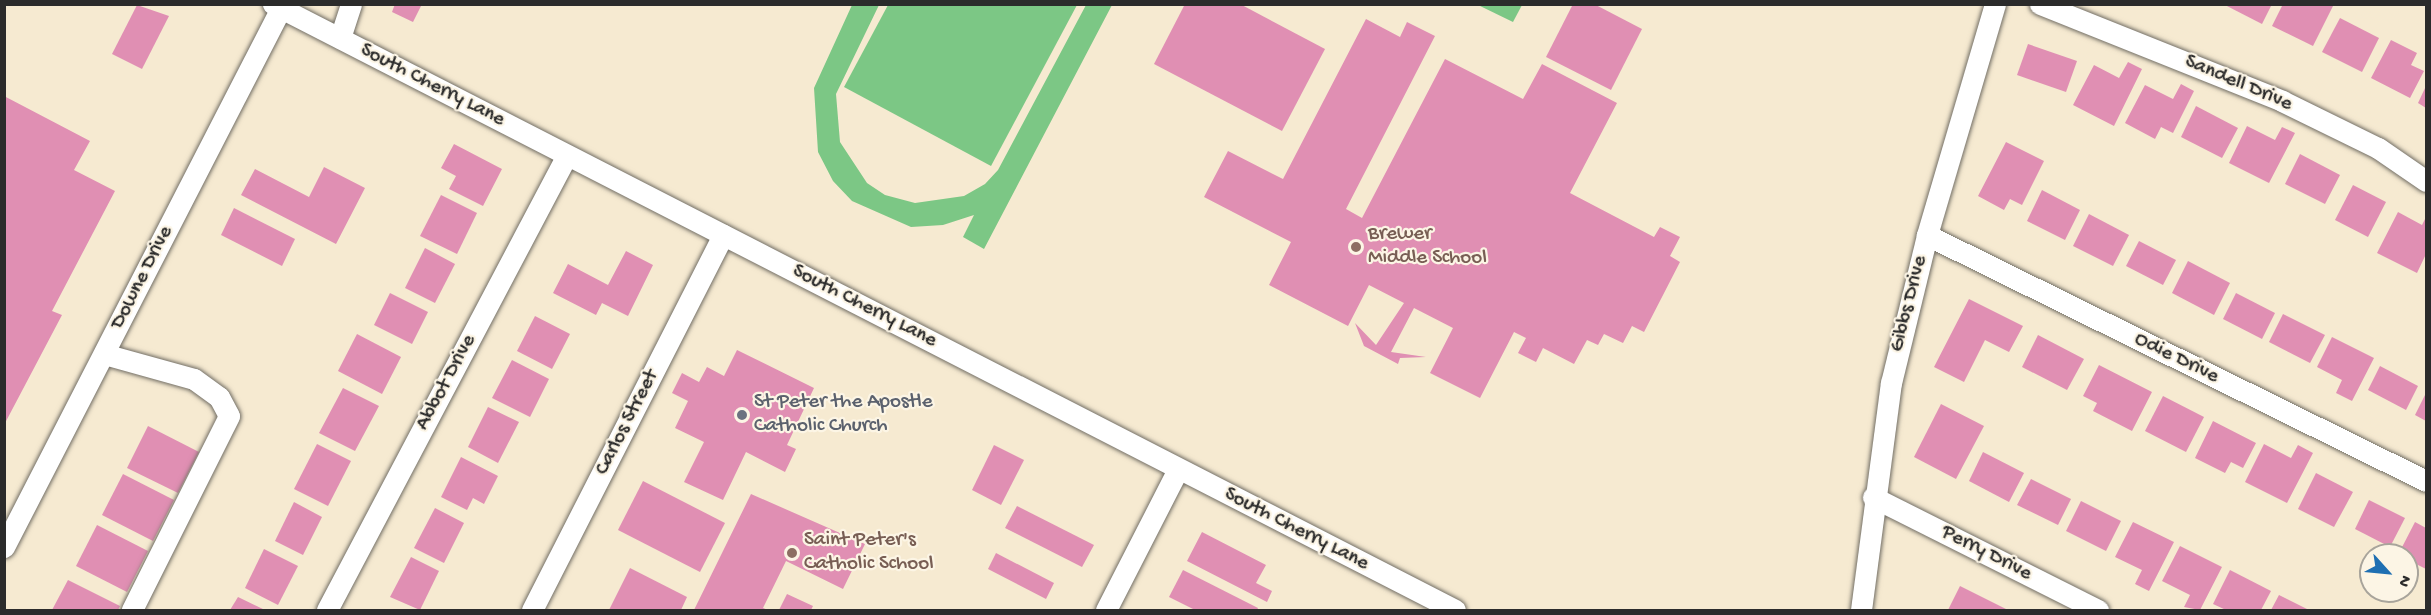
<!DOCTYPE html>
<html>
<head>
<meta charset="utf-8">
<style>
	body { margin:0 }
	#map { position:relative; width:2431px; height:615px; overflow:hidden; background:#f6ead1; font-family:"Gochi Hand",sans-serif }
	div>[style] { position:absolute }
	.green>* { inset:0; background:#7cc785 }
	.building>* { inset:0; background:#e08fb3 }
	.roads { filter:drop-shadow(0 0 2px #726e65) drop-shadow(0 0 2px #726e65) }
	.minor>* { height:21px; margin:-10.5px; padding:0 10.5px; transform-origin:10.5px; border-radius:10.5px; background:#fff }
	.dots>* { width:16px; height:16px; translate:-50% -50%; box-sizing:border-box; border:3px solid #fcf5e5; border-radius:50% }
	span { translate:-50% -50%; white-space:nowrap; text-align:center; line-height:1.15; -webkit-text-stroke:4.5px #fcf5e5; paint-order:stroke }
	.street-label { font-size:21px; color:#2b2b2b }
	.education-label { font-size:21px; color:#785e54 }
	.left { translate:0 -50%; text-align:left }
	.worship-label { font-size:21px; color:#5b616d }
	.frame { position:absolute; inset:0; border:6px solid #2b2b2b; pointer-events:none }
	.north { position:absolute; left:2359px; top:543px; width:60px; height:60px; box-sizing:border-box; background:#fcf5e5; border:2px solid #a8a49b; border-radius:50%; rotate:117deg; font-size:16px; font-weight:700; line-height:24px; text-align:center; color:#2b2b2b }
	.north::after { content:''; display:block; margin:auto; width:21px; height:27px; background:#1f6fb2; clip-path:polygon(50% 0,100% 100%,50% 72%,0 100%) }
</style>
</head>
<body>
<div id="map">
	<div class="green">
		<i style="clip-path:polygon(852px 5px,879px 5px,836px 94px,840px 142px,867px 183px,885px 195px,915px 203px,964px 196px,985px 184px,998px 170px,1086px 5px,1112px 5px,984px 249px,963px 237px,974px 215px,943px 225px,911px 227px,852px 201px,833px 181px,818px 152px,814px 88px)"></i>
		<i style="clip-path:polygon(888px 5px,1077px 5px,991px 166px,844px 87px)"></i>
		<i style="clip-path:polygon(1478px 5px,1522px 5px,1513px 22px)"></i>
	</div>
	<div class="building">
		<i style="clip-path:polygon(395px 4px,422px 4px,413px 22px,392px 12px)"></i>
		<i style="clip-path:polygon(1185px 4px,1240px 4px,1325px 49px,1282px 131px,1154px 64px)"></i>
		<i style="clip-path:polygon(1573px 4px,1594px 4px,1642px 29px,1611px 90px,1546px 57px)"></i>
		<i style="clip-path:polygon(2223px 4px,2272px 4px,2262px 24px)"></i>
		<i style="clip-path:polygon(2283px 4px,2334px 4px,2313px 46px,2272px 26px)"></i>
		<i style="clip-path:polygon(137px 5px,169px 16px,142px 69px,112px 54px)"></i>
		<i style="clip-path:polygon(2340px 18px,2379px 38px,2362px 72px,2322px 52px)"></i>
		<i style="clip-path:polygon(1366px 19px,1400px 37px,1407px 22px,1435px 36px,1346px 209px,1362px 218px,1445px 59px,1523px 99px,1542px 64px,1617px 103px,1570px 193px,1654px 237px,1660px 227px,1680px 237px,1670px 256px,1680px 262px,1644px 332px,1632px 326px,1623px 343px,1604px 334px,1598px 345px,1587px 340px,1574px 364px,1543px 348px,1536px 362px,1518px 353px,1526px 338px,1514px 332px,1480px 398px,1430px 373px,1453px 328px,1414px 308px,1391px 352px,1426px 357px,1400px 358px,1398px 364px,1364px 346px,1355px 323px,1376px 345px,1404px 303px,1369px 285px,1348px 326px,1269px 285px,1291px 242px,1204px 197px,1228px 151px,1283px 179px)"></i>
		<i style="clip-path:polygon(2391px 40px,2417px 53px,2411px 65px,2424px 71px,2410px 98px,2371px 78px)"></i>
		<i style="clip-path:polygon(2028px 44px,2077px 61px,2066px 92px,2017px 75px)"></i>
		<i style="clip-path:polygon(2128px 62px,2142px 69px,2114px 126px,2073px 105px,2094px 65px,2119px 78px)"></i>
		<i style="clip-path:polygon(2181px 84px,2194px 91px,2173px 133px,2161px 127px,2155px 139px,2125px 123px,2145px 85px,2173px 99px)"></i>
		<i style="clip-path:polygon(2426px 86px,2426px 108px,2418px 103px)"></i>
		<i style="clip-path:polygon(4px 96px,90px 141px,74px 170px,115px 191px,52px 311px,62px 315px,4px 425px)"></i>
		<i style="clip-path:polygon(2196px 106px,2238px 128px,2222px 158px,2181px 137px)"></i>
		<i style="clip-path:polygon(2247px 126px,2275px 140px,2282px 127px,2295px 133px,2269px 183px,2229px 163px)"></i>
		<i style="clip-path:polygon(2006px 142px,2044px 161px,2022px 205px,2010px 199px,2004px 210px,1978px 196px)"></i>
		<i style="clip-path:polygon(454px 144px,502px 169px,483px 206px,449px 189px,456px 176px,441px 168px)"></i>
		<i style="clip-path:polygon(2300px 154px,2340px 175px,2325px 204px,2285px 184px)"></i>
		<i style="clip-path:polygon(324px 167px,365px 188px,336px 244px,241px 195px,255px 169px,309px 197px)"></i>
		<i style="clip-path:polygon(2353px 185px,2386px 202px,2368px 237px,2335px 220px)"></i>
		<i style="clip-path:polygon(2042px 190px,2080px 210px,2065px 240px,2027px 221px)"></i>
		<i style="clip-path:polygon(441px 195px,477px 213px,457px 254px,420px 236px)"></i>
		<i style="clip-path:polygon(234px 208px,295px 239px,282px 266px,221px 235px)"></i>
		<i style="clip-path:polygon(2398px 212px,2422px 225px,2426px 217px,2426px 254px,2417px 273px,2377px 253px)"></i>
		<i style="clip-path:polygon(2089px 214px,2129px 235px,2113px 266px,2073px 246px)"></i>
		<i style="clip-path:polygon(2139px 241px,2176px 260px,2163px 285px,2126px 266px)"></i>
		<i style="clip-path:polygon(425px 248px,455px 264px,435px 303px,405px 288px)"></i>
		<i style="clip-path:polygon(626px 251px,653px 265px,628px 316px,602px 303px,596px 315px,553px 293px,568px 264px,608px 285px)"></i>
		<i style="clip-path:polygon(2188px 261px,2230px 283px,2214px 315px,2172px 293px)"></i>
		<i style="clip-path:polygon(390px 293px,428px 312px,412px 344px,374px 325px)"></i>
		<i style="clip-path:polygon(2236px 293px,2275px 313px,2262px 339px,2223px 319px)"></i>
		<i style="clip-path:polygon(1969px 299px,2023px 326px,2009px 352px,1985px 340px,1964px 382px,1934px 367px)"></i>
		<i style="clip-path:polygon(2283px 314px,2325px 335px,2310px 363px,2269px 342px)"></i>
		<i style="clip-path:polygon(535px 316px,570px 334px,552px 369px,517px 351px)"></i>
		<i style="clip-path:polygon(357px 334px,401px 357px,382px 394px,338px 371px)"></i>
		<i style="clip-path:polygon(2038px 335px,2084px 359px,2067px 390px,2022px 367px)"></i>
		<i style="clip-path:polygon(2332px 337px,2374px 358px,2352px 401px,2336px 393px,2342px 380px,2317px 367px)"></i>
		<i style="clip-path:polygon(737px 350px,814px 388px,787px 445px,796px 449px,785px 472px,746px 452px,723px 500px,684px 482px,704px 442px,675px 428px,688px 401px,672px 393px,682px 373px,699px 382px,707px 367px,724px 376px)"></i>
		<i style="clip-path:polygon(512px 360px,549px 379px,530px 417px,492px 398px)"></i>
		<i style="clip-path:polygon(2099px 365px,2152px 392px,2132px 431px,2093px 411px,2097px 403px,2083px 396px)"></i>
		<i style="clip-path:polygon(2380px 366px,2418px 386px,2406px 410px,2368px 390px)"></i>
		<i style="clip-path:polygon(343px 388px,379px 406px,355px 451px,319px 433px)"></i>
		<i style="clip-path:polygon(2426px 393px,2426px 421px,2415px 415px)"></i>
		<i style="clip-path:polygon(2163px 396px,2204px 417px,2186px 452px,2145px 431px)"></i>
		<i style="clip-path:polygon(1941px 404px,1984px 426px,1956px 479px,1914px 457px)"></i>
		<i style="clip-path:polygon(488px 407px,519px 422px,498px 463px,468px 447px)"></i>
		<i style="clip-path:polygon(2213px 421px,2256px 443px,2243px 468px,2231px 462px,2225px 473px,2195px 458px)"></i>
		<i style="clip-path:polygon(148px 426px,199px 452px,178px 493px,127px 468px)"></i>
		<i style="clip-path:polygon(317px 444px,351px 461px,328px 506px,294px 489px)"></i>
		<i style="clip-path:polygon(2264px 444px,2291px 458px,2298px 445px,2313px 453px,2287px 503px,2245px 482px)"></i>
		<i style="clip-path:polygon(994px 445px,1024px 460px,1001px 505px,972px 490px)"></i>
		<i style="clip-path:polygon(1983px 452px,2024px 473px,2009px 502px,1969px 481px)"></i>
		<i style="clip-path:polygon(461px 457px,498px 476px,484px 504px,473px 498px,467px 510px,441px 497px)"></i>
		<i style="clip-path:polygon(2316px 473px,2353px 492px,2334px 527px,2298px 509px)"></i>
		<i style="clip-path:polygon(123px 474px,174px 500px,153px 541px,102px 515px)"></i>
		<i style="clip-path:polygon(2031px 479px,2071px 499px,2058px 525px,2017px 505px)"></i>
		<i style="clip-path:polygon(643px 481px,725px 523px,700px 572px,618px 530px)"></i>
		<i style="clip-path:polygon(751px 494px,865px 544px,843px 589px,786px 561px,763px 608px,768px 610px,694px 610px)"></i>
		<i style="clip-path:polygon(2369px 500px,2405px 518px,2390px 547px,2355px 529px)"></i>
		<i style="clip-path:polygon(2081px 501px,2121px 521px,2106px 551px,2066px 531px)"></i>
		<i style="clip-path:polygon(294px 502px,322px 517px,303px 555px,275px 541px)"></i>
		<i style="clip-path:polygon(1017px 506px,1094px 545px,1082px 567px,1005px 528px)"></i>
		<i style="clip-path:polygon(435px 508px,464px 523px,444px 563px,414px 548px)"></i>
		<i style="clip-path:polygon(2133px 522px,2174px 542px,2149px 591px,2135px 584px,2142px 570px,2115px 557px)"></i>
		<i style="clip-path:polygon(2415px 522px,2426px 528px,2426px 569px,2398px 555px)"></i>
		<i style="clip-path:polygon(97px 525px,148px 551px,127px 592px,76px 566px)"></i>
		<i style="clip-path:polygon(1202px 532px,1266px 565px,1256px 583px,1272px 591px,1267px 602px,1187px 561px)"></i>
		<i style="clip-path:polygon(2180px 546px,2222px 567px,2200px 610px,2184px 607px,2190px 595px,2162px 581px)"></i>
		<i style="clip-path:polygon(264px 549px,298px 566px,278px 605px,245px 588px)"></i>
		<i style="clip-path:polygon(996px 553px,1054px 583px,1046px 599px,988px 569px)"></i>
		<i style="clip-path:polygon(411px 557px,439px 571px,420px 610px,390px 597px)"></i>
		<i style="clip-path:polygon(630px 568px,687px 597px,681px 610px,609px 610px)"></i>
		<i style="clip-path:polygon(1183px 570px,1258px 608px,1257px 610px,1195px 610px,1169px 597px)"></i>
		<i style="clip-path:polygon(2230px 570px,2271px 591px,2261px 610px,2226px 610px,2213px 604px)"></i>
		<i style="clip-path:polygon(68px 580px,120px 606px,118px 610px,52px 610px)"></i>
		<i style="clip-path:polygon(1960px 586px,2008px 610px,1948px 610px)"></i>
		<i style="clip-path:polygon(787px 594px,813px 606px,811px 610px,779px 610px)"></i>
		<i style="clip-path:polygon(2279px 595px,2309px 610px,2271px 610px)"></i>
		<i style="clip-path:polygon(238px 597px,265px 610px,230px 610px)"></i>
	</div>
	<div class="roads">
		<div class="minor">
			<i style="left:273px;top:4px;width:1328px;rotate:27.14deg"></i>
			<i style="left:2040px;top:4px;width:261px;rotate:21.8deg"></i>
			<i style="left:2282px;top:101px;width:107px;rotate:26.1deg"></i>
			<i style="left:2378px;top:148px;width:58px;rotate:34.5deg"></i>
			<i style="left:340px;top:38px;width:36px;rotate:-72deg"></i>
			<i style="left:1927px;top:235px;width:556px;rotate:26.24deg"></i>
			<i style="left:104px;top:354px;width:93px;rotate:15.5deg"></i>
			<i style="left:194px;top:379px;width:31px;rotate:36deg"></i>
			<i style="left:219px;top:397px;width:21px;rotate:62deg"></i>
			<i style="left:229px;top:416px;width:217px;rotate:116.6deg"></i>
			<i style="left:1873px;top:497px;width:252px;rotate:26.7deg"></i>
			<i style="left:4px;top:547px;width:606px;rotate:-62.8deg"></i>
			<i style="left:327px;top:610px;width:514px;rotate:-62.19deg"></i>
			<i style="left:532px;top:610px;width:421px;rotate:-63deg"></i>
			<i style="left:1106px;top:610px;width:158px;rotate:-62.9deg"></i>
			<i style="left:1861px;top:610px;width:229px;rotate:-82.5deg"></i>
			<i style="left:1891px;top:383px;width:152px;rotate:-76.3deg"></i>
			<i style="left:1927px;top:235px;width:241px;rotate:-73.6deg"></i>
		</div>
	</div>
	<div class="dots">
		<i style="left:1356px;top:247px;background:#8d6e63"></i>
		<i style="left:742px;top:415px;background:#6b7280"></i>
		<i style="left:792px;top:553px;background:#8d6e63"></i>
	</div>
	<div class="street-label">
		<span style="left:2238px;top:84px;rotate:23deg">Sandell Drive</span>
		<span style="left:432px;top:86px;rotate:27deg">South Cherry Lane</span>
		<span style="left:143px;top:278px;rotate:-63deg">Downe Drive</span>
		<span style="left:1910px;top:304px;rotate:-76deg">Gibbs Drive</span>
		<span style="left:864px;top:307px;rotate:27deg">South Cherry Lane</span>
		<span style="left:2176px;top:359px;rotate:26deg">Odie Drive</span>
		<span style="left:447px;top:383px;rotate:-62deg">Abbot Drive</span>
		<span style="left:628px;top:423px;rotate:-63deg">Carlos Street</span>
		<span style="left:1296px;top:530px;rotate:27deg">South Cherry Lane</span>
		<span style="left:1986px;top:554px;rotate:27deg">Perry Drive</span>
	</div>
	<div class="education-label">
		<span class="left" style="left:1368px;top:247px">Brewer<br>Middle School</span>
		<span class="left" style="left:804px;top:553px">Saint Peter's<br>Catholic School</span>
	</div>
	<div class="worship-label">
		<span class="left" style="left:754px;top:415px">St Peter the Apostle<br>Catholic Church</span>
	</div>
	<div class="frame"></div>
	<div class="north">N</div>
</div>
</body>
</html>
